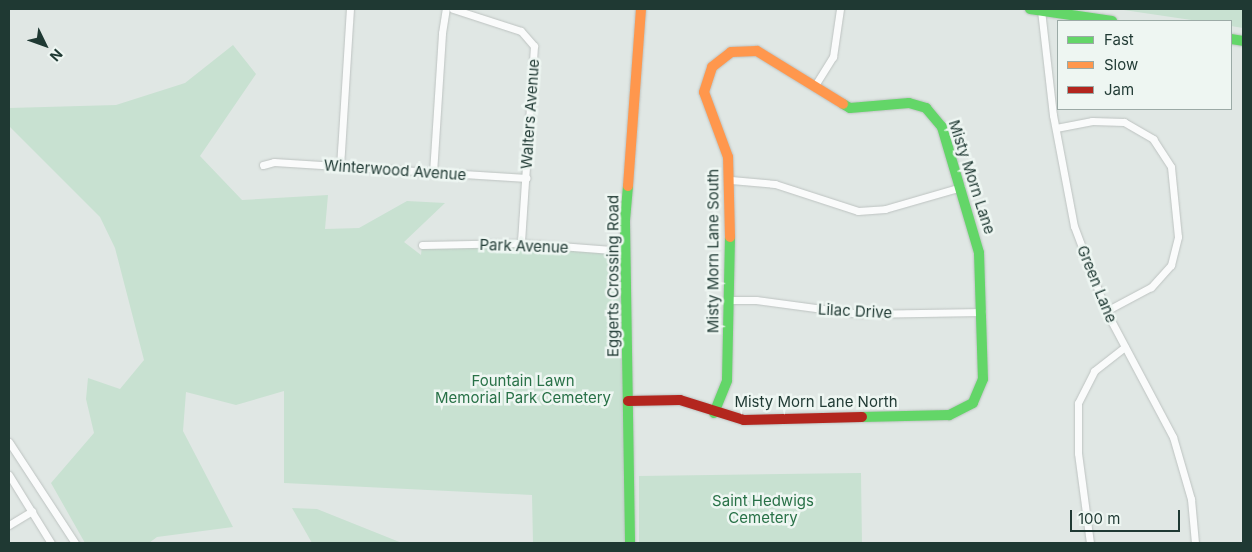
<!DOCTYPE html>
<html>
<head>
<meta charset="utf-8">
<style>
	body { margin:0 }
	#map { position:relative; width:1252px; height:552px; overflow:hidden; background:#e0e7e4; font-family:Inter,sans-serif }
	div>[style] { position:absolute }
	.green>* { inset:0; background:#c8e1d1 }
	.roads { filter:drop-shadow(0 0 1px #bdc3c1) drop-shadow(0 0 1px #bdc3c1) }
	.street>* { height:7px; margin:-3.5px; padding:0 3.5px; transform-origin:3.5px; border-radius:3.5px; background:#fafbfb }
	.fast>* { height:10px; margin:-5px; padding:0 5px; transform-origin:5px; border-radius:5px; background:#63d668 }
	.slow>* { height:10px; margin:-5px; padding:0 5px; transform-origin:5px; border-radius:5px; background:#ff974d }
	.jam>* { height:10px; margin:-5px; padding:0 5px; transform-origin:5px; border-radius:5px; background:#b3261e }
	span { translate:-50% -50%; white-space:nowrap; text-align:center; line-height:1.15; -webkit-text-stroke:5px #eef6f2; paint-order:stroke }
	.street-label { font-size:15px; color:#1f3933 }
	.park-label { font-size:15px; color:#287147 }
	.frame { position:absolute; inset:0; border:10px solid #1f3933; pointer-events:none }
	.legend { position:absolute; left:1057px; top:20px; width:175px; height:90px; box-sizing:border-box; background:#eef6f2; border:1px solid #9baaa6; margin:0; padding:6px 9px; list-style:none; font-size:15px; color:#1f3933 }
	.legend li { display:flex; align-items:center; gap:10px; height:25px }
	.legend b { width:25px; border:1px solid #9baaa6 }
	.north { position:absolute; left:20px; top:20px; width:50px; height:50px; -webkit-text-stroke:4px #eef6f2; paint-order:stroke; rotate:132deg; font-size:14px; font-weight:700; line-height:20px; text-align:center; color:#1f3933 }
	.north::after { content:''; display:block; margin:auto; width:18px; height:22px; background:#1f3933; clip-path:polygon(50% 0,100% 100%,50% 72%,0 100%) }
	.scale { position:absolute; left:1070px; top:510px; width:110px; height:22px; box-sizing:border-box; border:2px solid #1f3933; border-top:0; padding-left:6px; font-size:15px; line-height:18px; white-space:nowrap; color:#1f3933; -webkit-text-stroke:4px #eef6f2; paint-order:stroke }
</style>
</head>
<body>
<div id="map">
	<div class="green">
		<i style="clip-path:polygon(1117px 9px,1243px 9px,1243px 28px,1231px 26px,1231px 21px,1198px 21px)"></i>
		<i style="clip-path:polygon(233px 45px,256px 74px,200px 156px,242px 200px,328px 195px,325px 229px,359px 228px,407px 201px,445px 203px,404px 242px,421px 255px,422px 245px,521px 243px,625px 251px,630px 542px,533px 543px,532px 495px,284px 483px,284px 391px,236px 405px,186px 392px,183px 431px,233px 527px,157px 537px,149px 543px,85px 543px,51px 483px,94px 433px,86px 399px,88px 378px,120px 389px,144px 360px,115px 248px,100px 217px,9px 126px,9px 108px,116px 105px,185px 83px)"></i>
		<i style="clip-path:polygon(861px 473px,862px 543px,639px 543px,639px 476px)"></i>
		<i style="clip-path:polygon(292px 508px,317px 509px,402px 543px,312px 543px)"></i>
	</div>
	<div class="roads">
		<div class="street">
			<i style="left:453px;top:9px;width:71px;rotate:17.9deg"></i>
			<i style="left:521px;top:31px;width:20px;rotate:49deg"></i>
			<i style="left:534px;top:46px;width:197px;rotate:93.8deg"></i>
			<i style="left:1041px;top:10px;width:106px;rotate:83.5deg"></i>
			<i style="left:1053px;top:115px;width:113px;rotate:79.3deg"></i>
			<i style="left:1074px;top:226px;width:91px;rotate:69.4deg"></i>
			<i style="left:1106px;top:311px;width:143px;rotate:62deg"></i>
			<i style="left:1173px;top:437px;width:65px;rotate:73.8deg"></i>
			<i style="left:1191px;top:499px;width:44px;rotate:84.8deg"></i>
			<i style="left:814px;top:87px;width:36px;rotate:-58deg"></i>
			<i style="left:833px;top:57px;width:49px;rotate:-81.7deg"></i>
			<i style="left:1056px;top:128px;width:37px;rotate:-11deg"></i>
			<i style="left:1092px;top:121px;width:32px;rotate:2deg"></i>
			<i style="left:1124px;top:122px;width:34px;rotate:30deg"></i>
			<i style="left:1153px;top:139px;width:33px;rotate:57deg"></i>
			<i style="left:1171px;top:167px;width:70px;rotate:84.3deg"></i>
			<i style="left:1178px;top:237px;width:29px;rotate:104deg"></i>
			<i style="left:1171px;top:265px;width:30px;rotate:132deg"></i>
			<i style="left:1151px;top:287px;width:51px;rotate:151.9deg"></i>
			<i style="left:263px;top:165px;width:11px;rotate:-15deg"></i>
			<i style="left:274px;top:162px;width:253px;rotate:3.6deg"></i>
			<i style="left:340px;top:167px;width:158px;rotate:-86.4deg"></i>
			<i style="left:433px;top:173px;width:140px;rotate:-86.3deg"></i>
			<i style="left:442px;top:33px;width:24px;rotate:-81deg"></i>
			<i style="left:731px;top:180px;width:44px;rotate:5.2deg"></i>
			<i style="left:775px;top:184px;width:87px;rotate:18deg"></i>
			<i style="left:858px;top:211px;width:27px;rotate:-4deg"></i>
			<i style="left:885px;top:209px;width:79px;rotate:-16.1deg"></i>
			<i style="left:422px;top:245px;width:99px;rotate:-1.2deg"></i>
			<i style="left:521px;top:243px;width:104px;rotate:4.4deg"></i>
			<i style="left:728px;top:300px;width:28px"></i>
			<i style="left:756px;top:300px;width:105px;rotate:7.7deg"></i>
			<i style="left:860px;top:314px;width:122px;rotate:-0.9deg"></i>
			<i style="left:9px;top:442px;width:121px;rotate:56.8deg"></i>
			<i style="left:9px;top:475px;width:80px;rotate:58.3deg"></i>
			<i style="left:9px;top:525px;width:27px;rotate:-31deg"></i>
			<i style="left:1090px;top:543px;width:91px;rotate:-97.6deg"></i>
			<i style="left:1078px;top:453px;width:50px;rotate:-90deg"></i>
			<i style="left:1078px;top:403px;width:36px;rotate:-63deg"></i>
			<i style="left:1094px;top:371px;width:39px;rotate:-38deg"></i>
		</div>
		<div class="fast">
			<i style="left:1030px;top:9px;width:83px;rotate:8.3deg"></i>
			<i style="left:1231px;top:39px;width:12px;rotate:9deg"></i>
			<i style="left:843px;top:104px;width:8px;rotate:30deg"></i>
			<i style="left:850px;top:108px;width:59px;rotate:-4.8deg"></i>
			<i style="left:909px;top:103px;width:18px;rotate:16deg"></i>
			<i style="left:926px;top:108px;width:25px;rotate:50deg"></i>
			<i style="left:942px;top:127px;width:131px;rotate:73.6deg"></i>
			<i style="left:979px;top:253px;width:126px;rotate:88.2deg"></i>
			<i style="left:983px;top:379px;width:26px;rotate:113deg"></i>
			<i style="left:973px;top:403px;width:27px;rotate:153deg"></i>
			<i style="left:949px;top:415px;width:87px;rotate:178.7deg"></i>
			<i style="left:628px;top:186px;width:37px;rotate:95deg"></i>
			<i style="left:625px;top:223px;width:320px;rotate:89.1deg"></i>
			<i style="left:714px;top:413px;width:35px;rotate:-68deg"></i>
			<i style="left:727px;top:380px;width:143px;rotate:-88.8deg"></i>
		</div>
		<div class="slow">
			<i style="left:628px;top:186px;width:177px;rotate:-85.8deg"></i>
			<i style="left:730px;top:237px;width:80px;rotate:-91.4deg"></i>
			<i style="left:728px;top:157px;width:69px;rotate:-110.3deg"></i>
			<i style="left:704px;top:92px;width:26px;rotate:-72deg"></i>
			<i style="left:712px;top:67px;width:24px;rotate:-38deg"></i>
			<i style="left:731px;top:52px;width:26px;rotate:-2deg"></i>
			<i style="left:757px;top:51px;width:101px;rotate:31.6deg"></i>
		</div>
		<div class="jam">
			<i style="left:628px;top:401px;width:52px;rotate:-1.1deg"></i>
			<i style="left:680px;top:400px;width:67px;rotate:17.4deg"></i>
			<i style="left:744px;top:420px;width:118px;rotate:-1.5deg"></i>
		</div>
	</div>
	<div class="street-label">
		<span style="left:530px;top:114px;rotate:-86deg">Walters Avenue</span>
		<span style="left:395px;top:170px;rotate:4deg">Winterwood Avenue</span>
		<span style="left:972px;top:177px;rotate:72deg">Misty Morn Lane</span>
		<span style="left:524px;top:246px;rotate:2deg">Park Avenue</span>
		<span style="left:713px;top:251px;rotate:-90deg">Misty Morn Lane South</span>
		<span style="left:613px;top:276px;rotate:-90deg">Eggerts Crossing Road</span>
		<span style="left:1097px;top:284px;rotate:68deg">Green Lane</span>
		<span style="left:855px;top:311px;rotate:3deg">Lilac Drive</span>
		<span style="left:816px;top:402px">Misty Morn Lane North</span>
	</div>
	<div class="park-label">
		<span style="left:523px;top:389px">Fountain Lawn<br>Memorial Park Cemetery</span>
		<span style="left:763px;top:509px">Saint Hedwigs<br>Cemetery</span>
	</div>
	<div class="frame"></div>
	<ul class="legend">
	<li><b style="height:6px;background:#63d668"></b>Fast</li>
	<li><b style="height:6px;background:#ff974d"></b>Slow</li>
	<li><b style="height:6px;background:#b3261e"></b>Jam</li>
	</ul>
	<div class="north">N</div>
	<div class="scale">100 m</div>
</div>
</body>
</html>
